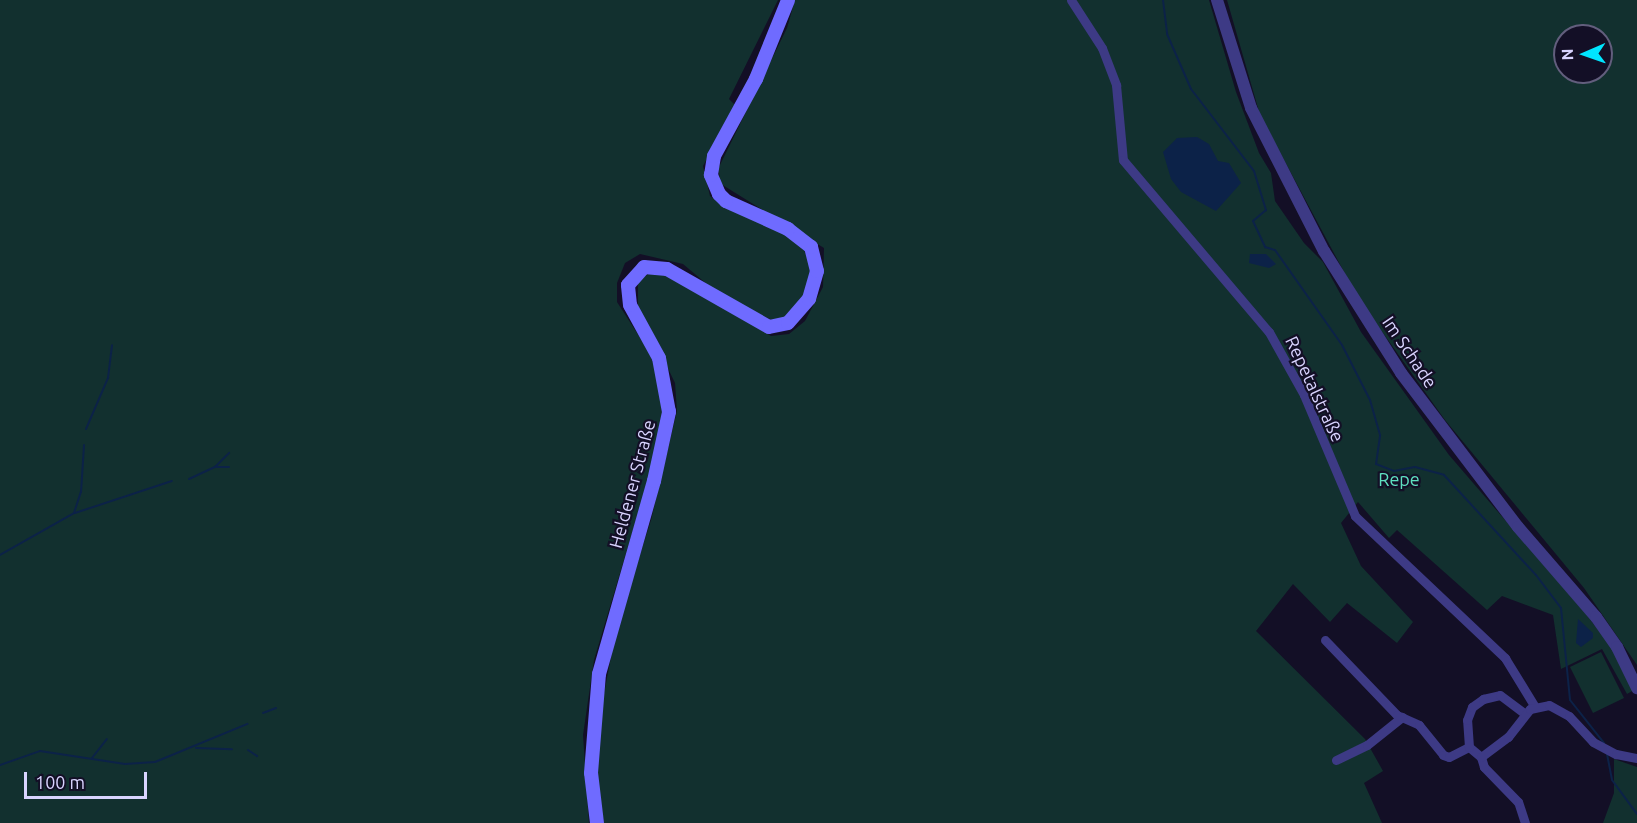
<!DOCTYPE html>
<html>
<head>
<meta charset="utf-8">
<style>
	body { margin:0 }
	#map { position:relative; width:1637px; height:823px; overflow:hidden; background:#130f26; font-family:Ubuntu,sans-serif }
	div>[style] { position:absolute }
	.green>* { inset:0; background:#12302f }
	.water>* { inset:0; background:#0c2248 }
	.stream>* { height:2px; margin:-1px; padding:0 1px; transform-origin:1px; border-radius:1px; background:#0c2248 }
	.minor>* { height:9px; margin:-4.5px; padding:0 4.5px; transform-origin:4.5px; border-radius:4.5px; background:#3d3a85 }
	.tertiary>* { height:12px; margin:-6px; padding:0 6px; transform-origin:6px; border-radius:6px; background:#3d3a85 }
	.secondary>* { height:14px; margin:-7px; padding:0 7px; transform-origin:7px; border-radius:7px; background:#6f6bff }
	span { translate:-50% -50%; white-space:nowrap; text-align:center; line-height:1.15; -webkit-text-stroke:4.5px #130f26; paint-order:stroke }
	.street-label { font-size:18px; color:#d9d4ff }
	.park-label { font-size:18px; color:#5fe0c0 }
	.north { position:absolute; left:1553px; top:24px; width:60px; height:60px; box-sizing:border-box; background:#130f26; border:2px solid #625e7d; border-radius:50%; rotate:268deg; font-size:16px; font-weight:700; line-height:24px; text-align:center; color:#d9d4ff }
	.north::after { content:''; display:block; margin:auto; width:21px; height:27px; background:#00e5ff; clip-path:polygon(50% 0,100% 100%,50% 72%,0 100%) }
	.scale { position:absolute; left:24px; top:772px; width:123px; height:27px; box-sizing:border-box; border:3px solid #d9d4ff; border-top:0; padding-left:8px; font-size:18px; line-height:21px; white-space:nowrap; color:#d9d4ff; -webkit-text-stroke:4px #130f26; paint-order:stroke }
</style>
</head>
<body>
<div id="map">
	<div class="green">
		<i style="clip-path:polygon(0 0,778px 0,729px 99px,736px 106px,703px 166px,710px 196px,723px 206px,792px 237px,804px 250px,810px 265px,810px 283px,800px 303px,786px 318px,772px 320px,721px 296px,683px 264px,640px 254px,625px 263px,617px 283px,617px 302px,650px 353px,661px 387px,662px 415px,650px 473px,594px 660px,583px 735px,589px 823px,0 823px)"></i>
		<i style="clip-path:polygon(795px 0,1209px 0,1236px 92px,1259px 153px,1271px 173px,1275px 201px,1304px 243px,1323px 262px,1361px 332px,1449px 455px,1586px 614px,1611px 647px,1634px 690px,1627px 694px,1602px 649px,1561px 669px,1553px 615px,1502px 596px,1487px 610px,1397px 530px,1389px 538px,1358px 502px,1341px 523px,1361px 566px,1413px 622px,1397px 643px,1347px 603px,1330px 622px,1293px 584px,1256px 631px,1365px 739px,1383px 771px,1364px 783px,1382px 823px,604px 823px,597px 774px,602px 704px,616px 631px,651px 520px,677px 411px,675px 383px,638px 306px,638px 281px,650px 273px,667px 274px,771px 336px,789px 334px,805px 321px,823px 287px,824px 248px,721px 184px,718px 169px,787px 28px)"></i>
		<i style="clip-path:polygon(evenodd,1227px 0,1637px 0,1637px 665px,1584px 588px,1445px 420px,1358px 298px,1260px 115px,1227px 0,1565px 36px,1601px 36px,1601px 72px,1565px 72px,1565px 36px)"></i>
		<i style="clip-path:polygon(1601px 652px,1624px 698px,1593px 713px,1570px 667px)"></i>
		<i style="clip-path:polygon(1614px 759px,1637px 767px,1637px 823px,1603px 823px,1614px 793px)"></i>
	</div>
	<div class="water">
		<i style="clip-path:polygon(1197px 137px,1209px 144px,1218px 161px,1229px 163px,1241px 183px,1216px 211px,1181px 192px,1171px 179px,1163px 152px,1177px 138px)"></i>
		<i style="clip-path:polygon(1250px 254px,1266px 254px,1276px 264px,1269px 268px,1249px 263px)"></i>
		<i style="clip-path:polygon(1578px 619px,1593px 633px,1593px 638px,1581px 647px,1576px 643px)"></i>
	</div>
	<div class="stream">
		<i style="left:1163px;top:0;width:34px;rotate:83deg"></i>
		<i style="left:1167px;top:34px;width:60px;rotate:66.4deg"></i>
		<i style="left:1191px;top:89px;width:103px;rotate:52.5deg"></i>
		<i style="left:1254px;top:171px;width:41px;rotate:72.9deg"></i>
		<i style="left:1266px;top:210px;width:17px;rotate:140deg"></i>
		<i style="left:1253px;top:221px;width:29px;rotate:65deg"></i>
		<i style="left:1265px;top:247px;width:10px;rotate:17deg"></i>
		<i style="left:1275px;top:250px;width:116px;rotate:54.8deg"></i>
		<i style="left:1342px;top:345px;width:62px;rotate:63deg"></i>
		<i style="left:1370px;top:400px;width:37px;rotate:74deg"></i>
		<i style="left:1380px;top:436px;width:28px;rotate:98deg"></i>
		<i style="left:1376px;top:464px;width:19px;rotate:21deg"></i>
		<i style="left:1394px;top:471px;width:21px;rotate:-11deg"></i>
		<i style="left:1415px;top:467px;width:30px;rotate:15deg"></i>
		<i style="left:1444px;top:475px;width:136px;rotate:47.4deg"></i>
		<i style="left:1536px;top:575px;width:41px;rotate:52.9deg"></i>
		<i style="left:1561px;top:608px;width:92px;rotate:84.4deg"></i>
		<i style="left:1570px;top:700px;width:55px;rotate:51.7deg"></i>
		<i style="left:86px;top:429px;width:56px;rotate:-66.7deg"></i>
		<i style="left:108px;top:378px;width:33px;rotate:-83deg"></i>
		<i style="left:215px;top:467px;width:20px;rotate:-45deg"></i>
		<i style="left:189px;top:479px;width:29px;rotate:-25deg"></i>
		<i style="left:215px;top:467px;width:14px"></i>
		<i style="left:75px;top:513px;width:102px;rotate:-18.3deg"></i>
		<i style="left:0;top:555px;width:85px;rotate:-29.6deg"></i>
		<i style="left:74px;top:513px;width:22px;rotate:-72deg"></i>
		<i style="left:81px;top:492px;width:47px;rotate:-86.3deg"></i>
		<i style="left:263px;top:713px;width:14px;rotate:-21deg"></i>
		<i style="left:196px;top:748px;width:36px;rotate:2deg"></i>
		<i style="left:248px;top:750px;width:11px;rotate:34deg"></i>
		<i style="left:1607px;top:754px;width:26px;rotate:79deg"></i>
		<i style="left:1612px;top:780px;width:42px;rotate:53.7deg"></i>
		<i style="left:92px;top:758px;width:24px;rotate:-52deg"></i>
		<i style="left:0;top:765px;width:42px;rotate:-19.3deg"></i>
		<i style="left:40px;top:751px;width:86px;rotate:8.7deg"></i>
		<i style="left:125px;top:764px;width:30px;rotate:-4deg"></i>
		<i style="left:155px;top:762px;width:100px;rotate:-22.4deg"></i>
	</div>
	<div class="minor">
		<i style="left:1071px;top:0;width:57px;rotate:57.1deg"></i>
		<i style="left:1102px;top:48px;width:40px;rotate:69deg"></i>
		<i style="left:1116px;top:85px;width:75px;rotate:84.7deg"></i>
		<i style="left:1123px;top:160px;width:226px;rotate:49.7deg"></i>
		<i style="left:1269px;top:332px;width:72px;rotate:60.9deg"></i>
		<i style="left:1304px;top:395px;width:131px;rotate:67.1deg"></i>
		<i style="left:1355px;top:516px;width:207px;rotate:43.4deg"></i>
		<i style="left:1505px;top:658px;width:57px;rotate:58.5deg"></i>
		<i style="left:1325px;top:640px;width:104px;rotate:46.2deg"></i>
		<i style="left:1397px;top:715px;width:24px;rotate:24deg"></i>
		<i style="left:1419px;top:725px;width:38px;rotate:51deg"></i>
		<i style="left:1443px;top:755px;width:6px;rotate:18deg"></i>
		<i style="left:1449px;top:757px;width:22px;rotate:-27deg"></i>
		<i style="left:1481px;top:757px;width:16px;rotate:-140deg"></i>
		<i style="left:1469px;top:747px;width:27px;rotate:-94deg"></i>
		<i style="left:1467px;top:720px;width:14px;rotate:-69deg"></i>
		<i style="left:1472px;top:707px;width:14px;rotate:-36deg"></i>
		<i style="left:1483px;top:699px;width:17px;rotate:-13deg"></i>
		<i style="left:1500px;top:695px;width:31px;rotate:37deg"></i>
		<i style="left:1336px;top:760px;width:34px;rotate:-26deg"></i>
		<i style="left:1367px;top:745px;width:45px;rotate:-38.7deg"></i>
		<i style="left:1525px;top:823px;width:22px;rotate:-108deg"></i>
		<i style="left:1518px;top:802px;width:49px;rotate:-134.2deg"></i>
		<i style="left:1484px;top:767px;width:10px;rotate:-107deg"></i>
		<i style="left:1481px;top:757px;width:34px;rotate:-37deg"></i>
		<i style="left:1508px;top:737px;width:36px;rotate:-52deg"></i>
		<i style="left:1530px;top:709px;width:19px;rotate:-12deg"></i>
		<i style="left:1549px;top:705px;width:23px;rotate:29deg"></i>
		<i style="left:1569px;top:716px;width:35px;rotate:47deg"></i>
		<i style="left:1593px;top:742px;width:26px;rotate:28deg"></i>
		<i style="left:1616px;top:754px;width:21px;rotate:11deg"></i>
	</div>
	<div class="tertiary">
		<i style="left:1217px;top:0;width:113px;rotate:72.5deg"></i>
		<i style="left:1251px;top:108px;width:161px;rotate:63deg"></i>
		<i style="left:1324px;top:251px;width:144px;rotate:57.7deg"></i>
		<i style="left:1401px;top:373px;width:193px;rotate:52.8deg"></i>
		<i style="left:1518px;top:527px;width:119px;rotate:49.1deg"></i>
		<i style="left:1596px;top:617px;width:37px;rotate:55deg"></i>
		<i style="left:1617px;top:647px;width:46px;rotate:64deg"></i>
	</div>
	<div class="secondary">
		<i style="left:597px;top:823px;width:50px;rotate:-96.8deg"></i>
		<i style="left:591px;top:773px;width:99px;rotate:-85.4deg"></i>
		<i style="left:599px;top:674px;width:201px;rotate:-74.1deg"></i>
		<i style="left:654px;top:481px;width:71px;rotate:-77.7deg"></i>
		<i style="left:669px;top:412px;width:55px;rotate:-100.5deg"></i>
		<i style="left:659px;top:358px;width:60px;rotate:-118.7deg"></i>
		<i style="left:630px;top:305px;width:20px;rotate:-96deg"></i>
		<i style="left:628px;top:285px;width:24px;rotate:-48deg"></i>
		<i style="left:644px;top:267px;width:23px;rotate:5deg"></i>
		<i style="left:667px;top:269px;width:117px;rotate:29.6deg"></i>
		<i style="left:769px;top:327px;width:19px;rotate:-12deg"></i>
		<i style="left:788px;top:323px;width:32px;rotate:-49deg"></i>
		<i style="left:809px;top:299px;width:29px;rotate:-74deg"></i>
		<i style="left:817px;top:271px;width:25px;rotate:-104deg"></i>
		<i style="left:811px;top:247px;width:29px;rotate:-142deg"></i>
		<i style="left:788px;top:229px;width:68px;rotate:-155.7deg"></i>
		<i style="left:726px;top:201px;width:10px;rotate:-135deg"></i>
		<i style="left:719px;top:194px;width:21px;rotate:-113deg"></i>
		<i style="left:711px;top:175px;width:19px;rotate:-81deg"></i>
		<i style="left:714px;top:156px;width:88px;rotate:-61.4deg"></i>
		<i style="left:756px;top:79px;width:85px;rotate:-67.9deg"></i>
	</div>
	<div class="street-label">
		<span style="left:1410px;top:352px;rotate:56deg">Im Schade</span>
		<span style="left:1315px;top:389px;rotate:65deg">Repetalstraße</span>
		<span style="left:632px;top:484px;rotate:-75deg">Heldener Straße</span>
	</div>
	<div class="park-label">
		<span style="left:1399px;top:479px">Repe</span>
	</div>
	<div class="north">N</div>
	<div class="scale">100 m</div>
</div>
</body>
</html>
